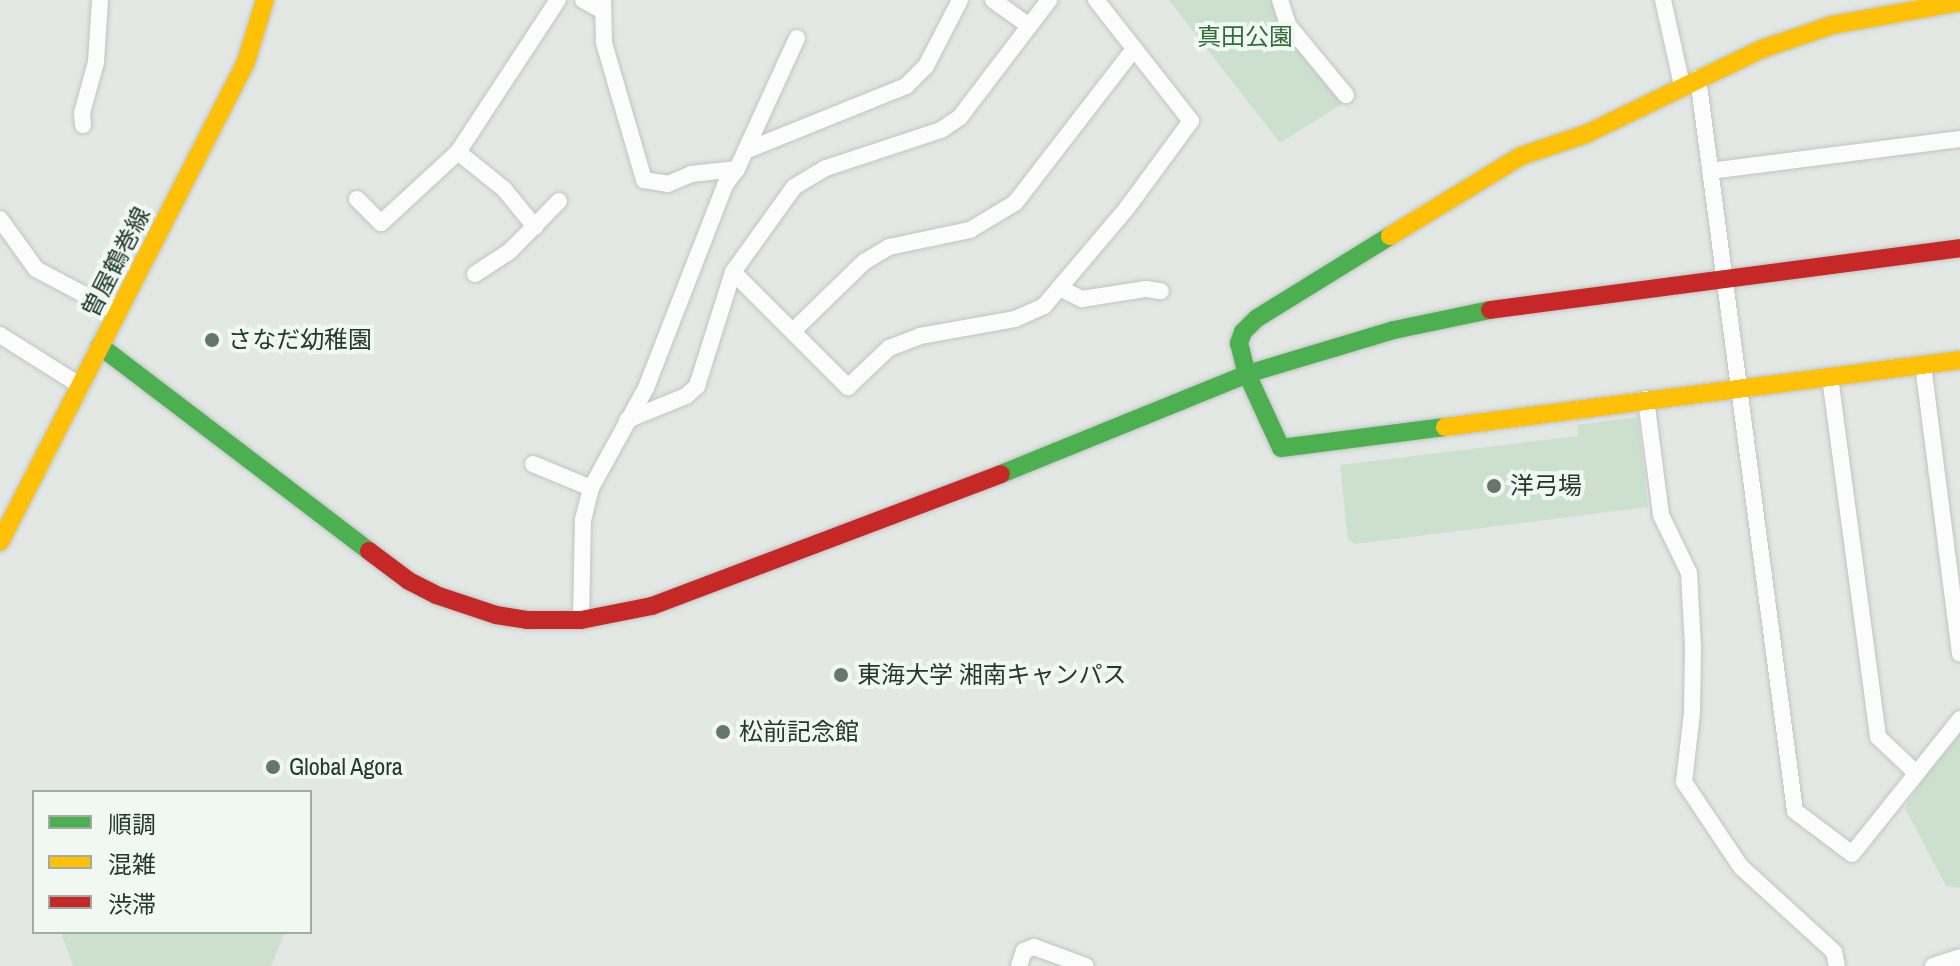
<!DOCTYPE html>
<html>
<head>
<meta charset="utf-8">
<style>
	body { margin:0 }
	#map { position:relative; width:1960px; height:966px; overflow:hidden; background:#e3e8e5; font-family:"Archivo Narrow","Noto Sans JP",sans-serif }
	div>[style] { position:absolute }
	.green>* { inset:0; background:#cde0ce }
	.roads { filter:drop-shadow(0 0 2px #c0c5c2) drop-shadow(0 0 2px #c0c5c2) }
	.street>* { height:16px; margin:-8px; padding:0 8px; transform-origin:8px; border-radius:8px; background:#fbfcfb }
	.fast>* { height:18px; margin:-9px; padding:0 9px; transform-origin:9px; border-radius:9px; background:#4caf50 }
	.slow>* { height:18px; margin:-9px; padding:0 9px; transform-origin:9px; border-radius:9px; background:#ffc107 }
	.jam>* { height:18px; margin:-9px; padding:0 9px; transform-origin:9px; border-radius:9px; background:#c62828 }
	.dots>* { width:22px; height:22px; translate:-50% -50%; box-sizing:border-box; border:4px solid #f1f7f2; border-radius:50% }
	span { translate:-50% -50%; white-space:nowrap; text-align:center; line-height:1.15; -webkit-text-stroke:8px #f1f7f2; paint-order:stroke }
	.park-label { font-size:24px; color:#306d38 }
	.street-label { font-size:24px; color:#23392d }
	.poi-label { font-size:24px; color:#23392d }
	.left { translate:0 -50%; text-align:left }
	.legend { position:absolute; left:32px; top:790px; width:280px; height:144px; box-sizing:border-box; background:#f1f7f2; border:2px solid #9faba3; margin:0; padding:10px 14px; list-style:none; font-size:24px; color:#23392d }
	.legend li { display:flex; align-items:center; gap:16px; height:40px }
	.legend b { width:40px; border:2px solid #9faba3 }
</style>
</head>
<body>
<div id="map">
	<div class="green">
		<i style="clip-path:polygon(1169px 0,1271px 0,1285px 35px,1345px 102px,1280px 143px)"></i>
		<i style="clip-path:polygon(1638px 417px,1648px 507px,1355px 544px,1348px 540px,1340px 465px,1578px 436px,1577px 425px)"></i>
		<i style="clip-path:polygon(1960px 721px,1960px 888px,1946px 886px,1905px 808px)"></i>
		<i style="clip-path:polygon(61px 932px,285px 932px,271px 966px,73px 966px)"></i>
	</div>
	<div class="roads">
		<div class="street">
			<i style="left:583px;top:0;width:21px;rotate:29deg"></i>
			<i style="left:603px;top:0;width:43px;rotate:88.7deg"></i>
			<i style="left:604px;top:43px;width:143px;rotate:73.7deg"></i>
			<i style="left:644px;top:180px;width:24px;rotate:9deg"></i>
			<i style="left:668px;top:184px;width:25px;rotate:-23deg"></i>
			<i style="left:691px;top:174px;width:46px;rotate:-6.2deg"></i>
			<i style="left:993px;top:0;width:44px;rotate:35.8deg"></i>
			<i style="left:1280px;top:0;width:26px;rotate:72deg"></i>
			<i style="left:1288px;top:25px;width:91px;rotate:50.4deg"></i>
			<i style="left:1663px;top:0;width:87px;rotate:77.4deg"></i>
			<i style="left:1698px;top:78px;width:739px;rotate:82.46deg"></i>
			<i style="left:1795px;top:811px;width:71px;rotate:37deg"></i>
			<i style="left:1852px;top:854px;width:173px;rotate:-51.3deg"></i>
			<i style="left:83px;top:125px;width:12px;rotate:-95deg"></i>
			<i style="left:82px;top:113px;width:53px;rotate:-74.6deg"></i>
			<i style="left:96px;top:62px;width:62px;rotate:-86.3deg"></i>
			<i style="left:745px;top:151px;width:174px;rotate:-22deg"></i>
			<i style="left:906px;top:86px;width:28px;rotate:-45deg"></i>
			<i style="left:926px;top:66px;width:74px;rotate:-62.7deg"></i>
			<i style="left:458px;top:152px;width:59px;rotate:38.8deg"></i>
			<i style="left:504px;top:189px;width:49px;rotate:50.8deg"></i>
			<i style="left:1710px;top:171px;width:252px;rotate:-7.3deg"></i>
			<i style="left:357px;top:199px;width:34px;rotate:45deg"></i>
			<i style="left:381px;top:223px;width:105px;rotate:-42.7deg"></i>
			<i style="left:458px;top:152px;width:182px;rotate:-56.7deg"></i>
			<i style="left:0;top:219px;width:62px;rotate:54.2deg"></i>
			<i style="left:36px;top:269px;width:92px;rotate:28deg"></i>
			<i style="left:733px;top:272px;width:163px;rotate:45deg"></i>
			<i style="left:848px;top:387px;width:57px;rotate:-43.6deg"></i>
			<i style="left:889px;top:348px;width:33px;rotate:-21deg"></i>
			<i style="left:920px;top:336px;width:97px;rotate:-10.1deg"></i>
			<i style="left:1015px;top:319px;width:32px;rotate:-24deg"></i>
			<i style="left:1044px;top:306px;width:128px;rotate:-49.7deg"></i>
			<i style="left:1127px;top:208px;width:108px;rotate:-53.7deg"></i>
			<i style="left:1191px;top:121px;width:154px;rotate:-128.1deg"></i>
			<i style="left:475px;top:274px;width:42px;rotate:-33.3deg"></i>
			<i style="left:510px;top:251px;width:70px;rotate:-45.6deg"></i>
			<i style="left:1060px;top:288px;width:25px;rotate:27deg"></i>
			<i style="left:1082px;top:299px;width:65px;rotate:-8.9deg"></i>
			<i style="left:1146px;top:289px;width:15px;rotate:8deg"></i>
			<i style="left:793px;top:331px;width:99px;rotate:-44.2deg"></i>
			<i style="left:864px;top:262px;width:29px;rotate:-31deg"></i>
			<i style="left:889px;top:247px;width:83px;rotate:-11.9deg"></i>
			<i style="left:970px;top:230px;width:52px;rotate:-31deg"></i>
			<i style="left:1015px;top:203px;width:195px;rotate:-52.3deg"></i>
			<i style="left:0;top:335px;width:96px;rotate:32.2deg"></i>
			<i style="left:1923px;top:365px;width:291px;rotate:82.7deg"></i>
			<i style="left:1830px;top:377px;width:363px;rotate:82.4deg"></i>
			<i style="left:1878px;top:737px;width:52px;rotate:43.5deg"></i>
			<i style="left:1646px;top:399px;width:117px;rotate:82.6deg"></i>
			<i style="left:1661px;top:515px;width:64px;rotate:64.2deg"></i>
			<i style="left:1689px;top:573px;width:75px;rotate:86.9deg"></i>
			<i style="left:1693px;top:648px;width:65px;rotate:90.9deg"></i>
			<i style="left:1692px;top:713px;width:69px;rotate:96.6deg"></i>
			<i style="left:1684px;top:782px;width:102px;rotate:56.2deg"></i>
			<i style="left:1741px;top:867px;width:126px;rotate:42.4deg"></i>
			<i style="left:1834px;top:952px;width:14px;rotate:78deg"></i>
			<i style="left:627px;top:420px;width:64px;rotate:-22.1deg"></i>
			<i style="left:686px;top:396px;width:15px;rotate:-42deg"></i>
			<i style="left:697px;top:386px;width:120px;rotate:-72.5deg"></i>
			<i style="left:733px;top:272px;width:105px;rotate:-54.3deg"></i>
			<i style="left:794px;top:187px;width:37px;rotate:-31deg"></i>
			<i style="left:826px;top:168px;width:121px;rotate:-18.3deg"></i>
			<i style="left:941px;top:130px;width:23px;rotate:-34deg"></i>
			<i style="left:960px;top:117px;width:147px;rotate:-52.7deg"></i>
			<i style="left:533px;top:464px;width:63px;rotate:22.5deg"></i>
			<i style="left:581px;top:620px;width:100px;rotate:-88.9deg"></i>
			<i style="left:583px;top:520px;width:33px;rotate:-76deg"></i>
			<i style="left:591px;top:488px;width:114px;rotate:-61.2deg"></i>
			<i style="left:646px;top:388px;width:218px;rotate:-68.7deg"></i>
			<i style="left:725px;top:185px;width:20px;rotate:-53deg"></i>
			<i style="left:737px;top:169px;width:144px;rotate:-65.4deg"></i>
			<i style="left:1019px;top:966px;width:16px;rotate:-72deg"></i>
			<i style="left:1024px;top:951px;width:11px;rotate:-22deg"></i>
			<i style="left:1034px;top:947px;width:55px;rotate:20.1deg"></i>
			<i style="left:1933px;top:966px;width:28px;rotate:-18deg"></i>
		</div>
		<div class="fast">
			<i style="left:1390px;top:236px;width:156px;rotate:148.3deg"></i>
			<i style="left:1257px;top:318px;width:20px;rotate:135deg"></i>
			<i style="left:1243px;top:332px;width:12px;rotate:110deg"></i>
			<i style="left:1239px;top:343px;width:32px;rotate:76deg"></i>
			<i style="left:1247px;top:374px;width:81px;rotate:65.3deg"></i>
			<i style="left:1281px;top:448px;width:165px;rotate:-7.3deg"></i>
			<i style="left:100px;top:346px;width:338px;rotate:37.3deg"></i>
			<i style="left:1001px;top:474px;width:266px;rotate:-22.1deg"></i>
			<i style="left:1247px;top:374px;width:153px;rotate:-16.7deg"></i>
			<i style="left:1394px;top:330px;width:98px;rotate:-11.8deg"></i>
		</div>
		<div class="slow">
			<i style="left:1390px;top:236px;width:153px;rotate:-31.4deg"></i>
			<i style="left:1521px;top:156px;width:69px;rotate:-18.7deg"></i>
			<i style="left:1586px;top:134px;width:195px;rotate:-25.8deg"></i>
			<i style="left:1762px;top:49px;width:74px;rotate:-18.9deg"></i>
			<i style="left:1832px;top:25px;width:130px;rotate:-10.2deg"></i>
			<i style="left:1445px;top:427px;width:519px;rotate:-7.41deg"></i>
			<i style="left:0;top:542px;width:539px;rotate:-62.86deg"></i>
			<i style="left:246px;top:62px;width:65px;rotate:-73deg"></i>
		</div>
		<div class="jam">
			<i style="left:1490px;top:310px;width:474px;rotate:-7.5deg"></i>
			<i style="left:369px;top:551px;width:50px;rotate:36.9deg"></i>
			<i style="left:409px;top:581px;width:30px;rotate:27deg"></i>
			<i style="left:436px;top:595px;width:63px;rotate:18.4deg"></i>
			<i style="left:496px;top:615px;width:31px;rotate:9deg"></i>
			<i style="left:527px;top:620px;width:54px"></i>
			<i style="left:581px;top:620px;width:72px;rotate:-11.2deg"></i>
			<i style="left:652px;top:606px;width:373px;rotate:-20.7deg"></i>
		</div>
	</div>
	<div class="dots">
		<i style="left:212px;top:340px;background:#66766d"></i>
		<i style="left:1494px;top:486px;background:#66766d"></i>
		<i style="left:841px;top:675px;background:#66766d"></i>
		<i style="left:723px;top:732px;background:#66766d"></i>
		<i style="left:273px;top:767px;background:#66766d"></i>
	</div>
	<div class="park-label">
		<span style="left:1245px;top:37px">真田公園</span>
	</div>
	<div class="street-label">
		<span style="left:116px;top:262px;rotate:-63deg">曽屋鶴巻線</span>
	</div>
	<div class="poi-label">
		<span class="left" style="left:228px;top:340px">さなだ幼稚園</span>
		<span class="left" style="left:1510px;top:486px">洋弓場</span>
		<span class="left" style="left:857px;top:675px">東海大学 湘南キャンパス</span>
		<span class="left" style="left:739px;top:732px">松前記念館</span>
		<span class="left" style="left:289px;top:767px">Global Agora</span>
	</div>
	<ul class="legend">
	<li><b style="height:10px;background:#4caf50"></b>順調</li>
	<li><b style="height:10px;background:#ffc107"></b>混雑</li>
	<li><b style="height:10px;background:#c62828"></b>渋滞</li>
	</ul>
</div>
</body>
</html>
